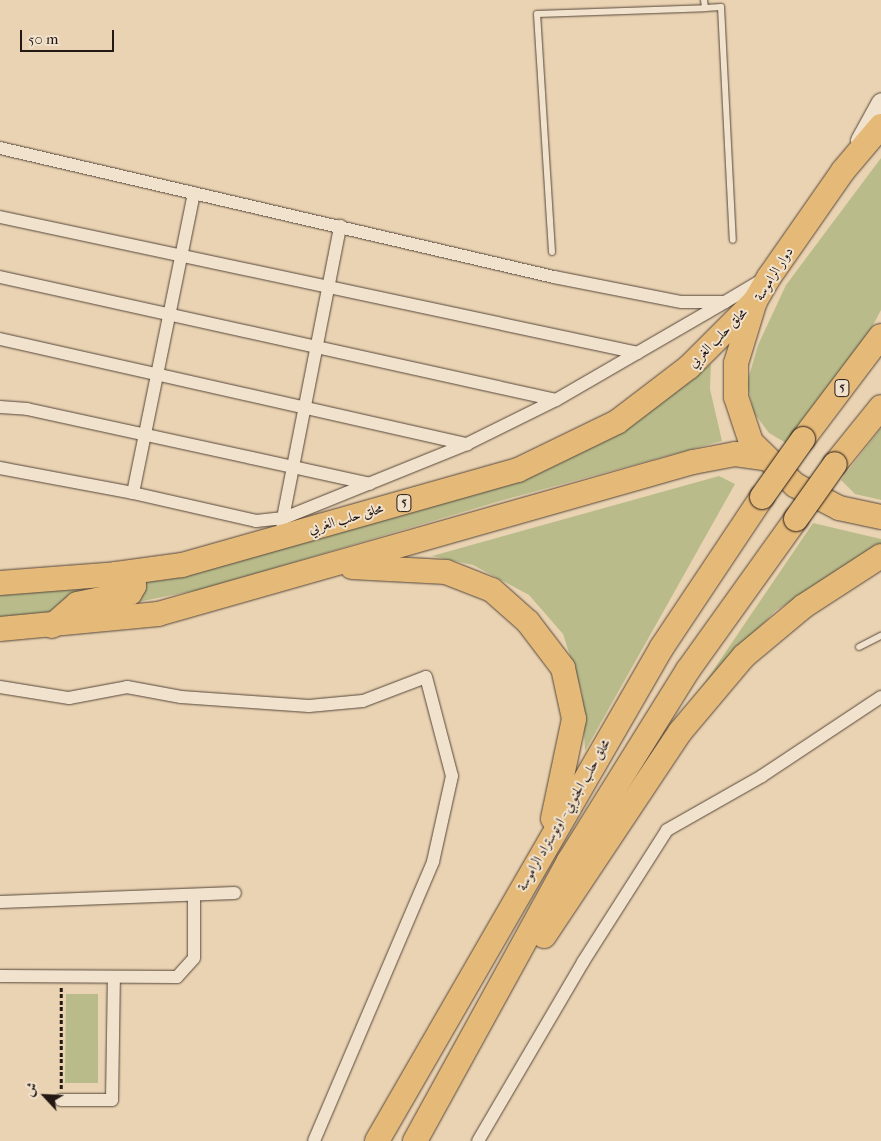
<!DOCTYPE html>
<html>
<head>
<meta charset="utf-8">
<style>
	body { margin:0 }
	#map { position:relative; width:881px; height:1141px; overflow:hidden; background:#ead3b2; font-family:"IM FELL French Canon",Amiri,serif }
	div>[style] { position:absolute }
	.green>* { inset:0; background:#b9bc8a }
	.path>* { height:2.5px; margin-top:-1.25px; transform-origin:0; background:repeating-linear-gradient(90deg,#241814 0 4px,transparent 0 6.5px) }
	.roads { filter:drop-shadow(0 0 1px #56473c) drop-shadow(0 0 1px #56473c) }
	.lane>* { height:6px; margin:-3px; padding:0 3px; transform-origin:3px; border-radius:3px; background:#f1e2cd }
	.street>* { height:12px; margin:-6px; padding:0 6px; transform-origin:6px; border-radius:6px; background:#f1e2cd }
	.secondary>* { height:19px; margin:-9.5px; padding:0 9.5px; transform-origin:9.5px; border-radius:9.5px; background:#f1e2cd }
	.highway>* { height:24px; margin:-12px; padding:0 12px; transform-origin:12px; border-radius:12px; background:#e5ba79 }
	.bridges { filter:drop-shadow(0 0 1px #241814) drop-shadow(0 0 1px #241814) }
	.highway-bridge>* { height:24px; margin:-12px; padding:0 12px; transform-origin:12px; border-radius:12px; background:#e5ba79 }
	span { translate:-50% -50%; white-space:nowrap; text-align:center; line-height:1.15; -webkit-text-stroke:4px #f1e2cd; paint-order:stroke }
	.shield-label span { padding:1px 4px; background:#f1e2cd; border:1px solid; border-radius:4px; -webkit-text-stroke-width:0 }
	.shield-label { font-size:12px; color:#241814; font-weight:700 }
	.street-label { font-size:14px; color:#241814 }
	.north { position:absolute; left:20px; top:1071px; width:50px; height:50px; -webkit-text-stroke:4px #f1e2cd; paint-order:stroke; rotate:295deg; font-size:14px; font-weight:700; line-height:20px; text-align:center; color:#241814 }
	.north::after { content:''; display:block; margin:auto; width:18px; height:22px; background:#241814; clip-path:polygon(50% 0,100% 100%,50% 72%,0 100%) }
	.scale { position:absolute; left:20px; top:30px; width:94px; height:22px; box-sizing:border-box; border:2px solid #241814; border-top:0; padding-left:6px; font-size:15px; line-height:18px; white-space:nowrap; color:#241814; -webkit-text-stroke:4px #f1e2cd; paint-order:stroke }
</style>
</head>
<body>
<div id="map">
	<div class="green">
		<i style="clip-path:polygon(881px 158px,881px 310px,871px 329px,786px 443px,769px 433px,754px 413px,747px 383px,758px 345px,786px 285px)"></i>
		<i style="clip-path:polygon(711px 364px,710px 389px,722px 441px,500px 501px,203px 589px,87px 612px,143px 582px,186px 575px,398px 516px,623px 431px)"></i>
		<i style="clip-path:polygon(881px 428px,881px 500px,855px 494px,841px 480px)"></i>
		<i style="clip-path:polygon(719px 476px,735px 484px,585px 751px,582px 693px,563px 634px,529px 595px,473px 565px,432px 556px)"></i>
		<i style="clip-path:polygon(813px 523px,881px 539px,881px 544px,775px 611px,732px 658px,645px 771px)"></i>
		<i style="clip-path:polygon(116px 585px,46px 615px,0 617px,0 593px)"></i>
		<i style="clip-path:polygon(66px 994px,98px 994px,98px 1083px,65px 1083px)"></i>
	</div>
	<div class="path">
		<i style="left:61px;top:1089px;width:102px;rotate:-90deg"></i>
	</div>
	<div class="roads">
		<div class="lane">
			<i style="left:705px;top:8px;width:16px;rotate:-4deg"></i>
			<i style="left:721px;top:7px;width:233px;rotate:87.1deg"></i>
			<i style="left:552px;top:252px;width:238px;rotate:-93.6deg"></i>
			<i style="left:537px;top:14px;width:168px;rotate:-2deg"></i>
			<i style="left:705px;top:8px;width:8px;rotate:-97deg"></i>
			<i style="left:859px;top:647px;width:25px;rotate:-27deg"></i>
		</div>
		<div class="street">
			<i style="left:0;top:148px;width:569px;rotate:13.11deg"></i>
			<i style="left:554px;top:277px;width:130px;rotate:11.1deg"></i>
			<i style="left:682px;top:302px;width:43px"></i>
			<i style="left:725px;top:302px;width:43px;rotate:-30.7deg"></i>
			<i style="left:0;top:217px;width:652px;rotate:12.03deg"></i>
			<i style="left:0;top:277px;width:569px;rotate:12.47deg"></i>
			<i style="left:0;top:339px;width:479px;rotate:12.7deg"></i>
			<i style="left:0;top:407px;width:27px;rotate:4deg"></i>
			<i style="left:27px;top:409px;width:351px;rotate:12.3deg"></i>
			<i style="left:0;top:468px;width:135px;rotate:10.6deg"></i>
			<i style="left:133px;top:493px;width:126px;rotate:12.8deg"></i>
			<i style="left:256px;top:521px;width:28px;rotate:-6deg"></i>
			<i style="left:284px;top:518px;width:197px;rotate:-22deg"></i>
			<i style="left:467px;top:444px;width:99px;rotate:-26.3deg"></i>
			<i style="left:556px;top:400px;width:193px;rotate:-30.1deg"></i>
			<i style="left:133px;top:493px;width:306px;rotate:-78.5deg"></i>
			<i style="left:282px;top:523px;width:303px;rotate:-78.9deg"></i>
			<i style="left:0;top:687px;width:70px;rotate:9.1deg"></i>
			<i style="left:69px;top:698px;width:59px;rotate:-10.7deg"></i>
			<i style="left:127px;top:687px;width:55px;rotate:10.5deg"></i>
			<i style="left:181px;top:697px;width:128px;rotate:4deg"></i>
			<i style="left:309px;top:706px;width:54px;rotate:-5.3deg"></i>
			<i style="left:363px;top:701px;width:67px;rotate:-20.9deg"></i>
			<i style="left:426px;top:677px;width:102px;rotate:75.3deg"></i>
			<i style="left:452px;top:776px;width:88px;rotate:102.5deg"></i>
			<i style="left:433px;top:862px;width:303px;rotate:113.1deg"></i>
			<i style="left:0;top:902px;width:235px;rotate:-2.2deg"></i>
			<i style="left:0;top:976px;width:177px;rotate:0.3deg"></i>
			<i style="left:177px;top:977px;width:25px;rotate:-48deg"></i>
			<i style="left:194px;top:958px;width:63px;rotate:-90deg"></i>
			<i style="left:61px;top:1100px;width:51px"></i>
			<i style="left:112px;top:1100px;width:121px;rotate:-89.1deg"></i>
			<i style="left:478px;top:1141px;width:208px;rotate:-59.6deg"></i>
			<i style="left:583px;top:962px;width:156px;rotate:-57.5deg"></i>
			<i style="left:667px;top:830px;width:109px;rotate:-29.6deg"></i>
			<i style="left:762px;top:776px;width:143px;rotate:-33.6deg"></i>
		</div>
		<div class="secondary">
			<i style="left:860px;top:140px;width:43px;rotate:-61.1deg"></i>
		</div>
		<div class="highway">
			<i style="left:881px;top:126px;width:59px;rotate:130.2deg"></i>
			<i style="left:843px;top:171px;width:129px;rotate:124.9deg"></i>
			<i style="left:769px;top:277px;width:28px;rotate:120deg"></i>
			<i style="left:755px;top:301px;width:65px;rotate:107deg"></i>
			<i style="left:736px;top:363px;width:34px;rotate:90deg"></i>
			<i style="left:736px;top:397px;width:47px;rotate:71.6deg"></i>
			<i style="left:751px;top:442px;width:62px;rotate:44.3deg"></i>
			<i style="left:795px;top:485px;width:50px;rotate:27.6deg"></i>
			<i style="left:839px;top:508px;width:43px;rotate:12.1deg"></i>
			<i style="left:803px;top:439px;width:129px;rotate:-52.9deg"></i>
			<i style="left:835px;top:464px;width:73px;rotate:-51.1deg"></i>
			<i style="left:352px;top:567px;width:94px;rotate:3deg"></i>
			<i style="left:446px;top:572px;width:49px;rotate:21.4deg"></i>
			<i style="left:492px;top:590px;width:48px;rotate:41.6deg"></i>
			<i style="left:528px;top:622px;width:58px;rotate:52.7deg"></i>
			<i style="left:563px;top:668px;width:52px;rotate:77.8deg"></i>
			<i style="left:574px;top:719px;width:102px;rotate:101.9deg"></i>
			<i style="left:0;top:583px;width:116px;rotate:-4.4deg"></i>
			<i style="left:116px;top:574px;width:67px;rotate:-7.8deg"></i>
			<i style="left:182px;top:565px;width:349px;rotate:-15.8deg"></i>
			<i style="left:518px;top:470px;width:110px;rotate:-25.9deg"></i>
			<i style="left:617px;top:422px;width:91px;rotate:-37.4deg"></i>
			<i style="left:689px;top:367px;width:93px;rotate:-45deg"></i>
			<i style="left:52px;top:626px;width:33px;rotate:-41deg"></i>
			<i style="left:77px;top:604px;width:54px;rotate:-11.7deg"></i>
			<i style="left:130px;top:593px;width:8px;rotate:-60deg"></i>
			<i style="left:134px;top:586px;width:9px;rotate:-96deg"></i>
			<i style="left:133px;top:577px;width:17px;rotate:-170deg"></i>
			<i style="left:0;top:629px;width:159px;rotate:-5.4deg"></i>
			<i style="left:158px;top:614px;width:556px;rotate:-15.86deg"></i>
			<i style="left:693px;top:462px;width:43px;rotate:-10.8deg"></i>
			<i style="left:735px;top:454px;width:29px;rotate:8deg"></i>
			<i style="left:544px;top:936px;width:245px;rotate:-56.3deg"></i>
			<i style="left:680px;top:732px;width:99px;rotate:-49.9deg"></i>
			<i style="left:744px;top:656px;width:78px;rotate:-39.8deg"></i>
			<i style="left:804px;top:606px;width:92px;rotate:-33deg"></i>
			<i style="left:377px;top:1141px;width:570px;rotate:-60.02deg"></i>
			<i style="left:662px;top:647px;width:180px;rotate:-56.3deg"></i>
			<i style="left:415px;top:1141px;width:320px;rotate:-61.2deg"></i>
			<i style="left:569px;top:861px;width:225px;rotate:-58.1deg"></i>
			<i style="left:688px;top:670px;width:186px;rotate:-54.4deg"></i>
		</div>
	</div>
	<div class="bridges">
		<div class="highway-bridge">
			<i style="left:762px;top:497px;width:71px;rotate:-54.7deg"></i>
			<i style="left:796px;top:519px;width:67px;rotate:-54.7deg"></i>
		</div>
	</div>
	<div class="shield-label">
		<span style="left:842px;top:388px">5</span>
		<span style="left:404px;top:503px">5</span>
	</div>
	<div class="street-label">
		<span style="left:774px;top:274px;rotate:-58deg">دوار الراموسة</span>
		<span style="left:718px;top:338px;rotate:-45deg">محلق حلب الغربي</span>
		<span style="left:346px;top:519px;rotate:-16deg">محلق حلب الغربي</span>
		<span style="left:564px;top:815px;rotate:-60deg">محلق حلب الجنوبي - اوتوستراد الراموسة</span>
	</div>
	<div class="north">ش</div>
	<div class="scale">50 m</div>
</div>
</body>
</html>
